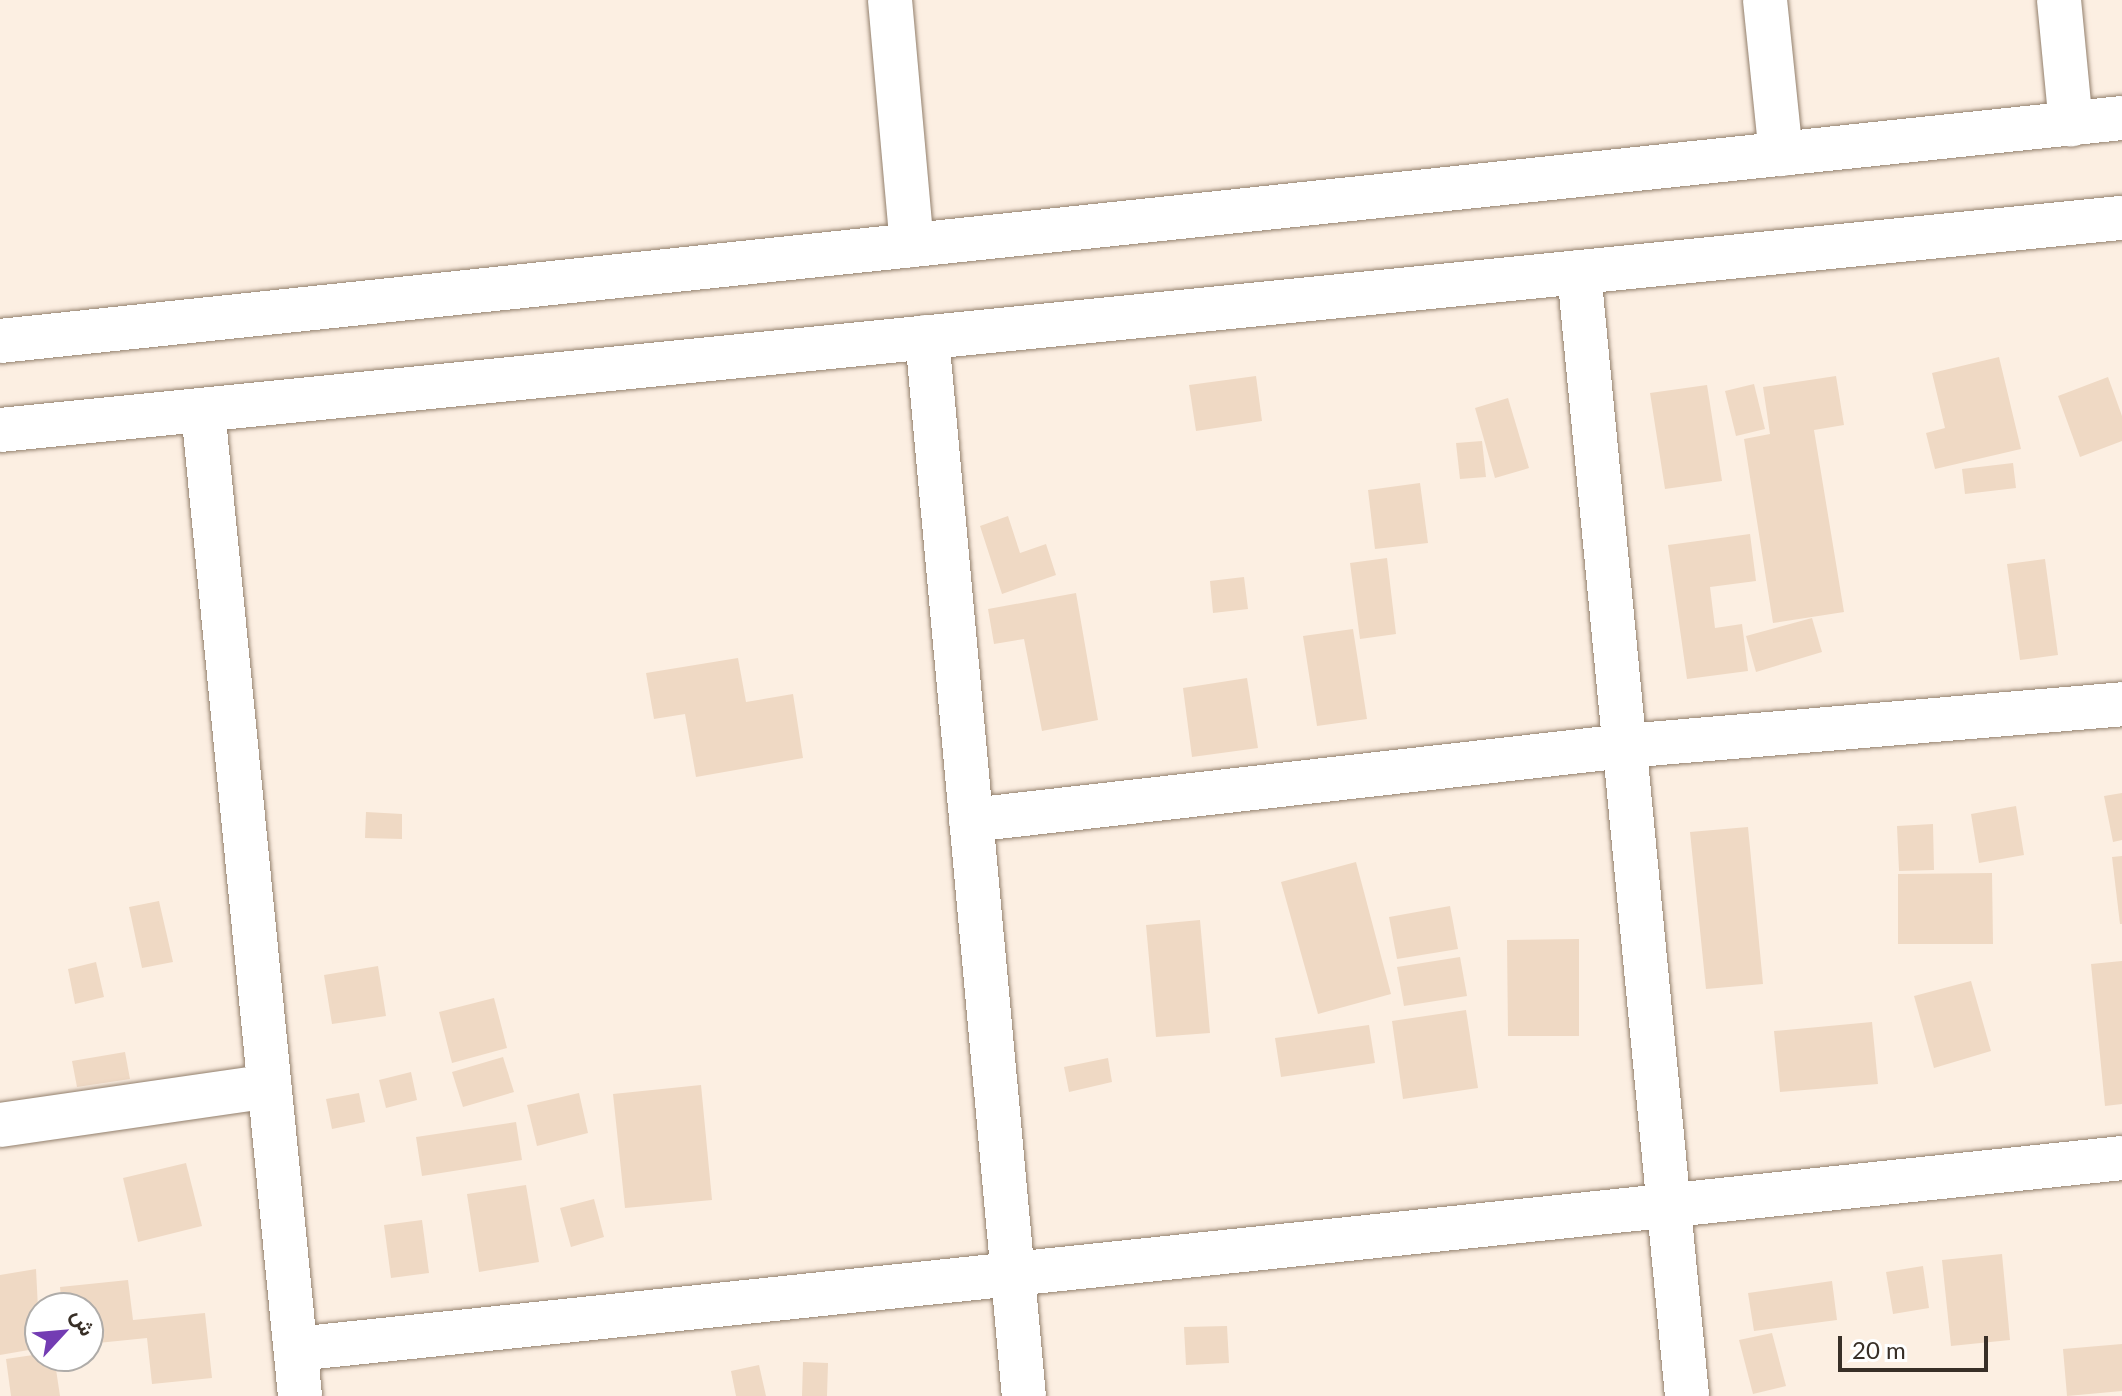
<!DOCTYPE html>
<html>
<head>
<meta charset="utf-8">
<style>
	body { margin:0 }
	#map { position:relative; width:2122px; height:1396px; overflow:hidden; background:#fcefe2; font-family:Lato,Vazirmatn,sans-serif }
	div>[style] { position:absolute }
	.building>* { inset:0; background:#efd9c4 }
	.roads { filter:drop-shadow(0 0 2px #927f6c) drop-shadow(0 0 2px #927f6c) }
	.minor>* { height:44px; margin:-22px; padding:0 22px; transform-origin:22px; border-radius:22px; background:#fff }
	span { translate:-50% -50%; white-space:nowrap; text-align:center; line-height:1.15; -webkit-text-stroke:6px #fff; paint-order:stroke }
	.north { position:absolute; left:24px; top:1292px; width:80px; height:80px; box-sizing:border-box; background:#fff; border:2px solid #afaca9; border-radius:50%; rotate:64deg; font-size:22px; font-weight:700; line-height:32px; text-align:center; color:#382f27 }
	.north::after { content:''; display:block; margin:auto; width:28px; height:36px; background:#733cb3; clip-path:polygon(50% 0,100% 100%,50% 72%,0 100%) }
	.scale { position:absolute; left:1838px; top:1336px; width:150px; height:36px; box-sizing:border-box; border:4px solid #382f27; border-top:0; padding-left:10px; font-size:24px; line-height:28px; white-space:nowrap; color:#382f27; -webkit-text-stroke:6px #fff; paint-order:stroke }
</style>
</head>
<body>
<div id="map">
	<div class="building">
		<i style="clip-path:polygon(1999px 357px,2021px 449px,1935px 469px,1926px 433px,1945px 428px,1932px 373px)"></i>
		<i style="clip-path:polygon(1256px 376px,1262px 421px,1196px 431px,1189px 385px)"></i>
		<i style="clip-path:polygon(1836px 376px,1844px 425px,1814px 430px,1844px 612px,1773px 623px,1744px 439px,1770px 434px,1763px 387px)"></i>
		<i style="clip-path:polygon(2108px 377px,2122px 416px,2122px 441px,2080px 457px,2058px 396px)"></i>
		<i style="clip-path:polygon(1754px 384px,1765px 429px,1736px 436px,1725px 391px)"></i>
		<i style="clip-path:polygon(1707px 385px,1722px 481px,1665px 489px,1650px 393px)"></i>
		<i style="clip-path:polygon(1508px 398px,1529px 468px,1495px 478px,1475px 408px)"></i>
		<i style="clip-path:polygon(1482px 441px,1486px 477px,1460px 479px,1456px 443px)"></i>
		<i style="clip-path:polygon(2013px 463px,2016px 488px,1965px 494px,1962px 469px)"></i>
		<i style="clip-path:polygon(1420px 483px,1428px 543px,1375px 549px,1368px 490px)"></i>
		<i style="clip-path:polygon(1008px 516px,1020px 553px,1046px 544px,1056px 575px,1002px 594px,980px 526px)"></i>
		<i style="clip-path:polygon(1750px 534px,1756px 581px,1710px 587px,1715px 628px,1742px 624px,1748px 671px,1687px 679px,1668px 545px)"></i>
		<i style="clip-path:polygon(1387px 558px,1396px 634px,1360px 639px,1350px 563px)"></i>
		<i style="clip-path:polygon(2045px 559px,2058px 655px,2020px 660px,2007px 564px)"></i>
		<i style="clip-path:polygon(1244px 577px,1248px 609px,1213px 613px,1210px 581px)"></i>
		<i style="clip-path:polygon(1076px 593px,1098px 720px,1042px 731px,1024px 639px,994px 644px,988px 609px)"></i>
		<i style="clip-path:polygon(1812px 618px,1822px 652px,1756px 672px,1746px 636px)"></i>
		<i style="clip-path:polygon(1353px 629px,1367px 719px,1317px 726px,1303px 636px)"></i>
		<i style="clip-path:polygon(738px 658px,746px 702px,793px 694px,803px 758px,696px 777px,685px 714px,654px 719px,646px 673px)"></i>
		<i style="clip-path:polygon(1247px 678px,1258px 748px,1192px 757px,1183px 688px)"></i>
		<i style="clip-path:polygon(2122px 793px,2122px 840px,2113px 842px,2104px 796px)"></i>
		<i style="clip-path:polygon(2016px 806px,2024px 855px,1979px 863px,1971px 814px)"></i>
		<i style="clip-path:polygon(366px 812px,402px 814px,402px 839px,365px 838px)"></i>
		<i style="clip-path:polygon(1933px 824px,1934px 870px,1899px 871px,1897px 826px)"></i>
		<i style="clip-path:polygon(1748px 827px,1763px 984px,1706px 989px,1690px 832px)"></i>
		<i style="clip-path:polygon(2122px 856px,2122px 924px,2120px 924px,2112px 857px)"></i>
		<i style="clip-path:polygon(1356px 862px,1391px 994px,1318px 1014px,1281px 882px)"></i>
		<i style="clip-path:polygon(1992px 873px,1993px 944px,1898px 944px,1898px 874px)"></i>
		<i style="clip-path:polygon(159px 901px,173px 962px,142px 968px,129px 907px)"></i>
		<i style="clip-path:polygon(1450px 906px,1458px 949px,1397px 959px,1389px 917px)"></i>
		<i style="clip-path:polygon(1200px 920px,1210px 1033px,1156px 1037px,1146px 925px)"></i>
		<i style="clip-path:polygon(1579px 939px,1579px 1036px,1508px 1036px,1507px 940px)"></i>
		<i style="clip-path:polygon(1460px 957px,1467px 996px,1404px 1006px,1397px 967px)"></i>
		<i style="clip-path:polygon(2122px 961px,2122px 1104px,2105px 1106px,2091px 964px)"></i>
		<i style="clip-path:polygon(96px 962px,104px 997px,75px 1004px,68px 969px)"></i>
		<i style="clip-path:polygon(378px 966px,386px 1016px,332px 1024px,324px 975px)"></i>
		<i style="clip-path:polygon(1971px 981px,1991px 1051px,1934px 1068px,1914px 996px)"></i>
		<i style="clip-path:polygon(494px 998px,507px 1048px,452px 1063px,439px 1012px)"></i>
		<i style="clip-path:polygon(1466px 1010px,1478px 1088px,1403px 1099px,1392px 1021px)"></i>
		<i style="clip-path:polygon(1872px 1022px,1878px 1084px,1780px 1092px,1774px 1031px)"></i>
		<i style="clip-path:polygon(1369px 1025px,1375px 1063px,1281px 1077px,1275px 1038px)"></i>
		<i style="clip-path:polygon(125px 1052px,130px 1079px,77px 1087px,72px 1061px)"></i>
		<i style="clip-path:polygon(503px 1057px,514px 1092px,463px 1107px,452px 1072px)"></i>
		<i style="clip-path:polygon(1108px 1058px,1112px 1082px,1069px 1092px,1064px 1067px)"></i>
		<i style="clip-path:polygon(411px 1072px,417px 1100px,386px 1108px,379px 1080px)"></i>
		<i style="clip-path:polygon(701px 1085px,712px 1200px,625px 1208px,613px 1094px)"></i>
		<i style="clip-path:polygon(359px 1093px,365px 1122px,332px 1129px,326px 1099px)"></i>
		<i style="clip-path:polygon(579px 1093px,588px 1133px,537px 1146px,527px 1105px)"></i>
		<i style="clip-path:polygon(516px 1122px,522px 1160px,422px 1176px,416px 1137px)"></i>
		<i style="clip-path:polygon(186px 1163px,202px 1226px,138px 1242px,123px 1178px)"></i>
		<i style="clip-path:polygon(526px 1185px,539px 1262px,479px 1272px,467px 1194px)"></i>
		<i style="clip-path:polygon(594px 1199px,604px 1237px,571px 1247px,560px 1208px)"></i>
		<i style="clip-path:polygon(422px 1220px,429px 1273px,391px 1278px,384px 1225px)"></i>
		<i style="clip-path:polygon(2002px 1254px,2010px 1340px,1951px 1346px,1942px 1260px)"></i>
		<i style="clip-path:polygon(1923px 1266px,1929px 1308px,1893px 1314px,1886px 1272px)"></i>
		<i style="clip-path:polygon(36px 1269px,40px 1348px,0 1355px,0 1275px)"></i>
		<i style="clip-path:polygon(128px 1280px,133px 1320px,205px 1313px,212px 1378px,152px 1384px,147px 1338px,88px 1344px,88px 1308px,62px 1308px,60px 1287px)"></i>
		<i style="clip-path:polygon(1832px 1281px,1837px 1320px,1754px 1331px,1748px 1293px)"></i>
		<i style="clip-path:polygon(1227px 1326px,1229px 1363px,1186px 1365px,1184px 1327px)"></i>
		<i style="clip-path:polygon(1772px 1333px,1786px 1386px,1753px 1394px,1739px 1340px)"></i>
		<i style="clip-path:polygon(2122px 1344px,2122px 1391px,2067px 1396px,2063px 1349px)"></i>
		<i style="clip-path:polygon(40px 1354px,54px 1356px,60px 1396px,11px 1396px,6px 1359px)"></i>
		<i style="clip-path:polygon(803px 1362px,828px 1363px,827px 1396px,802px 1396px)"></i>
		<i style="clip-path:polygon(759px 1365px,766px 1396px,736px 1396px,731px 1371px)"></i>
	</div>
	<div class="roads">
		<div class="minor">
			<i style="left:890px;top:0;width:246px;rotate:84.9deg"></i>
			<i style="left:1765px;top:0;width:155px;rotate:84.1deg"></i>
			<i style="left:2059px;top:0;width:125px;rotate:84.5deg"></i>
			<i style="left:1579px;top:272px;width:1129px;rotate:84.51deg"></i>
			<i style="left:927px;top:337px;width:1063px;rotate:84.77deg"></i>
			<i style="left:0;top:341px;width:2134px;rotate:-6deg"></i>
			<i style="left:203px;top:410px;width:991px;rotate:84.38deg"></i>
			<i style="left:0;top:430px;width:2133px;rotate:-5.71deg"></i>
			<i style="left:971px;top:820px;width:658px;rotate:-6.46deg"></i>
			<i style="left:1625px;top:746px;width:499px;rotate:-4.8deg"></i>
			<i style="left:0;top:1125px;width:272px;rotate:-8.2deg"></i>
			<i style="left:296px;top:1349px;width:1836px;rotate:-5.97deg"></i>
		</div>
	</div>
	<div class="north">ش</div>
	<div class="scale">20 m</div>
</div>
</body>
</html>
